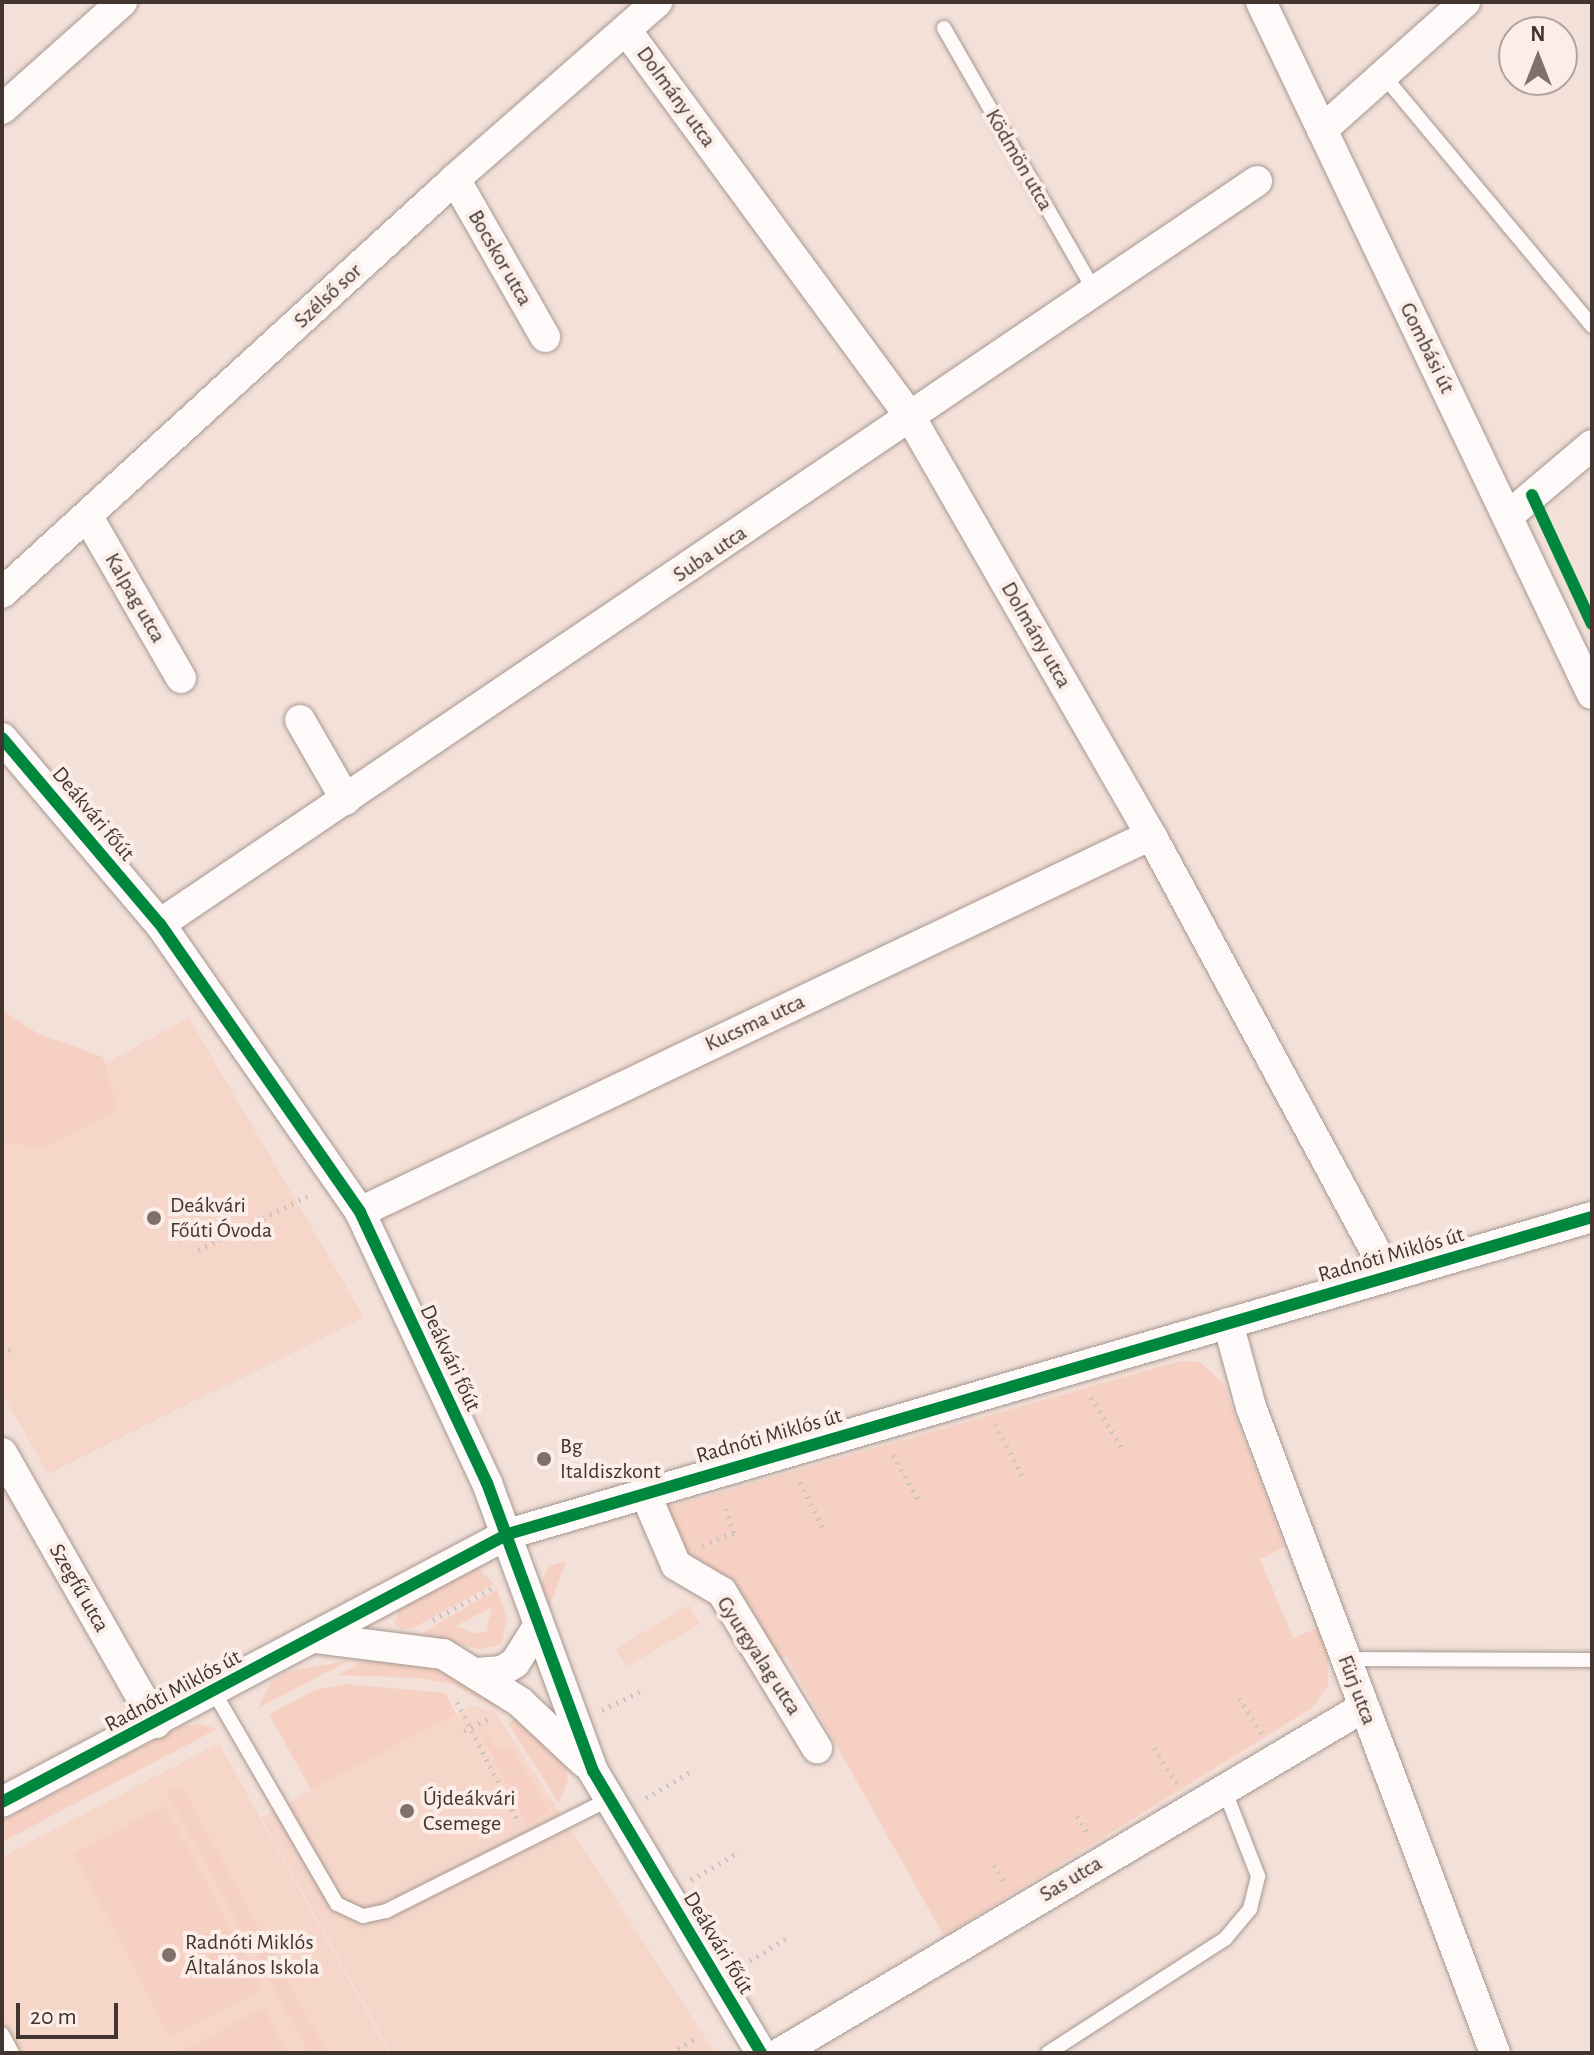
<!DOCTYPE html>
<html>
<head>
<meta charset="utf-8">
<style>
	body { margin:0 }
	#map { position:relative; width:1594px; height:2055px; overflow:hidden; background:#f3e0d8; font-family:"Alegreya Sans",sans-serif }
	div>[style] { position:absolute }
	.built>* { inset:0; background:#f6d6c9 }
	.green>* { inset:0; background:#f6d1c3 }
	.path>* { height:5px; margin-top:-2.5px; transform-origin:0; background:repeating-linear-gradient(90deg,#ccc4c1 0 2px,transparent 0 8px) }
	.roads { filter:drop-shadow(0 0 2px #a69892) drop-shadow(0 0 2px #a69892) }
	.service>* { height:14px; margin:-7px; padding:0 7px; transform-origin:7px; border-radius:7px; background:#fdfaf9 }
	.minor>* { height:30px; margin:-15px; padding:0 15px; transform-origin:15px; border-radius:15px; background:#fdfaf9 }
	.cycleway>* { height:12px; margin:-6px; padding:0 6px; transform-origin:6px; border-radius:6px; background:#00873e }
	.dots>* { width:22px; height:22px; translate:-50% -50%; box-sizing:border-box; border:4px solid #fbede7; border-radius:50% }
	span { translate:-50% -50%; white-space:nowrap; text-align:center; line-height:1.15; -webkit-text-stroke:8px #fbede7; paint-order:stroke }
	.street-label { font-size:22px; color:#42342f }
	.poi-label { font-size:22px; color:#42342f }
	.left { translate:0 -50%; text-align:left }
	.frame { position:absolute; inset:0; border:4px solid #42342f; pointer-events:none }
	.north { position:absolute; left:1498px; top:16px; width:80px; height:80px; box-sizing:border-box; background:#fbede7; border:2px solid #b1a39d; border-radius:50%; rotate:0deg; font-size:22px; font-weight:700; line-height:32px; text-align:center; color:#42342f }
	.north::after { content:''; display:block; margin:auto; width:28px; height:36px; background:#80706a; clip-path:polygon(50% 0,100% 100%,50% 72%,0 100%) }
	.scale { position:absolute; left:16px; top:2003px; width:102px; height:36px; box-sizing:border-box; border:4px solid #42342f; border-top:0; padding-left:10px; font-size:24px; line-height:28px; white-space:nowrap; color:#42342f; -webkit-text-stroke:6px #fbede7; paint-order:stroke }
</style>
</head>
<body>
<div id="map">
	<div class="built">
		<i style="clip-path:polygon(189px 1018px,364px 1317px,48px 1474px,2px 1393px,2px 1119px)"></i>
		<i style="clip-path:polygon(689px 1605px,700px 1624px,626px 1667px,615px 1649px)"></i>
		<i style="clip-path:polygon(473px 1706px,495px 1712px,715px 2053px,391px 2053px,261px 1817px)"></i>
		<i style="clip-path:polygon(219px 1743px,389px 2053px,2px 2053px,2px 1857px)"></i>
	</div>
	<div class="green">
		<i style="clip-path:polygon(2px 1010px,37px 1033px,103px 1057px,118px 1110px,41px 1149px,2px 1141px)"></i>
		<i style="clip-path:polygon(1180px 1361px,1200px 1362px,1223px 1383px,1285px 1547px,1260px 1559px,1293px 1638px,1317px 1628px,1328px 1653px,1328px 1686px,1312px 1708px,944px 1936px,786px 1656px,774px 1660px,688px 1569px,665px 1508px)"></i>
		<i style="clip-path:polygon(566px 1561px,546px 1617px,540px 1592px,544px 1576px,549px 1566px)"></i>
		<i style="clip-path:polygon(478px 1568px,494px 1584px,413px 1628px,402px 1630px,394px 1624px,399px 1609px)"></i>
		<i style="clip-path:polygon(evenodd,497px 1589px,507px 1619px,501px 1645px,478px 1649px,422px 1633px,497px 1589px,492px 1607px,486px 1632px,472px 1633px,456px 1626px,492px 1607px)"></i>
		<i style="clip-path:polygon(350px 1660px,258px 1708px,271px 1682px,286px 1672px)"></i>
		<i style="clip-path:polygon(365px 1660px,434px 1668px,503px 1702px,494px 1707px,453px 1684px,421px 1678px,338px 1675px)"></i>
		<i style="clip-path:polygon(345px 1684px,446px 1693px,456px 1715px,311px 1790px,269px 1714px,316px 1690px)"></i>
		<i style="clip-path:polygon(522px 1715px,564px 1760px,568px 1781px,559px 1803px,508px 1723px)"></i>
		<i style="clip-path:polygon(200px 1724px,217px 1729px,2px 1842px,2px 1821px,182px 1726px)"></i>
		<i style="clip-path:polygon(487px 1734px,498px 1752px,510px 1746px,550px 1812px,527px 1824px,482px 1736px)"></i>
		<i style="clip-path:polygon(181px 1785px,327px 2053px,309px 2053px,167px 1793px)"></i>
		<i style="clip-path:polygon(165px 1805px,263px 1989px,170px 2037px,74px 1853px)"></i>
		<i style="clip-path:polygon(264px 2008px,287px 2053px,176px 2053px)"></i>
	</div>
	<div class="path">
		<i style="left:198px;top:1250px;width:127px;rotate:-26.2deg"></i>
		<i style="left:2px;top:1355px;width:15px;rotate:-32deg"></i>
		<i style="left:1091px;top:1397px;width:62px;rotate:58.9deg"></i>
		<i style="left:995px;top:1424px;width:58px;rotate:62.1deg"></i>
		<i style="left:893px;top:1455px;width:55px;rotate:60.6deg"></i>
		<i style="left:800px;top:1482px;width:51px;rotate:63.4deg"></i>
		<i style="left:702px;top:1545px;width:34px;rotate:-21deg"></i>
		<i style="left:734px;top:1533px;width:32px;rotate:-108deg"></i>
		<i style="left:433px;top:1620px;width:69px;rotate:-28.4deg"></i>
		<i style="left:1239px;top:1698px;width:43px;rotate:57.4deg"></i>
		<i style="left:457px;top:1702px;width:134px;rotate:62.9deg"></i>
		<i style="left:602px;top:1710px;width:43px;rotate:-26deg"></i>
		<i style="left:464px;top:1731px;width:27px;rotate:-27deg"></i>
		<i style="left:1154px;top:1748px;width:43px;rotate:57.4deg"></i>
		<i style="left:646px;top:1798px;width:51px;rotate:-30.6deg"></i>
		<i style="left:1077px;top:1816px;width:23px;rotate:59deg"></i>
		<i style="left:994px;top:1865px;width:22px;rotate:58deg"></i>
		<i style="left:691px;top:1880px;width:56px;rotate:-30.3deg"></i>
		<i style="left:743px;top:1965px;width:55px;rotate:-31.7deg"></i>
		<i style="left:671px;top:2053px;width:28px;rotate:-32deg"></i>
	</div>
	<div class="roads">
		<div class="service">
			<i style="left:944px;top:28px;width:304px;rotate:60.2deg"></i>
			<i style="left:1383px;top:75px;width:327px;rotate:50.2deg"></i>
			<i style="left:1346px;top:1659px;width:246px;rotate:0.2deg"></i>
			<i style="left:214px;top:1692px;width:245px;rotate:59.9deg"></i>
			<i style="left:337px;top:1904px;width:29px;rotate:25deg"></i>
			<i style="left:363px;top:1916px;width:24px;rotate:-12deg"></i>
			<i style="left:386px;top:1911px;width:248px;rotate:-26.6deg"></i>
			<i style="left:2px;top:2034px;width:21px;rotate:62deg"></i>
			<i style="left:1048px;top:2053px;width:211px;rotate:-32.8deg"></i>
			<i style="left:1225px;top:1939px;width:39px;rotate:-50deg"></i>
			<i style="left:1250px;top:1909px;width:34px;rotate:-76deg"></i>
			<i style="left:1258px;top:1876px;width:93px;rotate:-111.3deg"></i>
		</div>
		<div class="minor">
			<i style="left:1261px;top:2px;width:767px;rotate:64.44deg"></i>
			<i style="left:626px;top:30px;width:481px;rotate:53.7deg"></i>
			<i style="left:911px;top:418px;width:481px;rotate:60.1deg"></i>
			<i style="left:1151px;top:835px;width:501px;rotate:61.65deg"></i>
			<i style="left:2px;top:109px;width:161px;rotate:-41.7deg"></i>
			<i style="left:1322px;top:130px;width:192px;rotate:-41.8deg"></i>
			<i style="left:455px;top:179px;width:182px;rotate:60.3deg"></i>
			<i style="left:1508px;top:516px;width:110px;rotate:-40.2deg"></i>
			<i style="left:88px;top:517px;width:186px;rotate:60deg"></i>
			<i style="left:2px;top:593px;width:614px;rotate:-42.42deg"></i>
			<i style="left:455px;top:179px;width:269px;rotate:-41.2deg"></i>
			<i style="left:300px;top:720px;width:92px;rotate:60.1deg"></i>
			<i style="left:2px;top:738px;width:244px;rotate:49.7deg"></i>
			<i style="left:160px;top:924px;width:351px;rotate:55.2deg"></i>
			<i style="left:360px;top:1212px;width:299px;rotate:64.9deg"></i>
			<i style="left:487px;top:1483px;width:307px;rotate:69.8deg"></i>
			<i style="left:593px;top:1771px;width:328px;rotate:59.2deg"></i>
			<i style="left:160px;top:924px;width:1325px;rotate:-34.11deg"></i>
			<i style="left:360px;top:1212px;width:876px;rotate:-25.48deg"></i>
			<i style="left:1228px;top:1323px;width:87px;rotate:74.7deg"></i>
			<i style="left:1251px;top:1407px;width:691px;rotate:69.31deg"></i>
			<i style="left:2px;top:1453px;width:311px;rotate:60.3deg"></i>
			<i style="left:645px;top:1493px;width:78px;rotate:66.7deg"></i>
			<i style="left:676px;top:1565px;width:53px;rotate:30.4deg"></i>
			<i style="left:722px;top:1592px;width:183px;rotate:58.7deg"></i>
			<i style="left:316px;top:1638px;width:128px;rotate:7.2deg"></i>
			<i style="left:443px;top:1654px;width:91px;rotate:31.9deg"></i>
			<i style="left:520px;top:1702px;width:89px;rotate:43.2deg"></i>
			<i style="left:478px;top:1673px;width:24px;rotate:-5deg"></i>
			<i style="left:502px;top:1671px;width:15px;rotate:-32deg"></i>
			<i style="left:515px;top:1663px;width:41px;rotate:-57.8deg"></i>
			<i style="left:2px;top:1802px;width:573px;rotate:-27.91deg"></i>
			<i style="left:508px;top:1534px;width:1129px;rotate:-16.3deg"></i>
			<i style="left:780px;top:2053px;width:679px;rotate:-30.65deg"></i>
		</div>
	</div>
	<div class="cycleway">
		<i style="left:1532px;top:495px;width:142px;rotate:65.1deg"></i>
		<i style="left:2px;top:738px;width:244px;rotate:49.7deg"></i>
		<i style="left:160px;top:924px;width:351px;rotate:55.2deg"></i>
		<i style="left:360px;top:1212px;width:299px;rotate:64.9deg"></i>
		<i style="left:487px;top:1483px;width:307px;rotate:69.8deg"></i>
		<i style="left:593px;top:1771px;width:328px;rotate:59.2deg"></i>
		<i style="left:2px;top:1802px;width:573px;rotate:-27.91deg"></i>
		<i style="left:508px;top:1534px;width:1129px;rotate:-16.3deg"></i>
	</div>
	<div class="dots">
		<i style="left:154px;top:1218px;background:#80706a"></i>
		<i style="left:544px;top:1459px;background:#80706a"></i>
		<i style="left:407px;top:1811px;background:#80706a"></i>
		<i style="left:169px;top:1955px;background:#80706a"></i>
	</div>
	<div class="street-label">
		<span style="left:676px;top:97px;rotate:54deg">Dolmány utca</span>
		<span style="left:1019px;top:160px;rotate:60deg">Ködmön utca</span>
		<span style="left:500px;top:258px;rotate:60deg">Bocskor utca</span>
		<span style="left:328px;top:296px;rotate:-43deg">Szélső sor</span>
		<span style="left:1427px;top:348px;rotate:64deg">Gombási út</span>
		<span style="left:710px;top:554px;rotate:-34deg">Suba utca</span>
		<span style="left:135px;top:598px;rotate:60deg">Kalpag utca</span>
		<span style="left:1036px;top:635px;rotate:60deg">Dolmány utca</span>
		<span style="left:93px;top:814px;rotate:50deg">Deákvári főút</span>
		<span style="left:755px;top:1023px;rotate:-25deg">Kucsma utca</span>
		<span style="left:1391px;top:1255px;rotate:-16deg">Radnóti Miklós út</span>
		<span style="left:450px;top:1358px;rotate:65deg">Deákvári főút</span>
		<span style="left:769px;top:1436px;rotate:-16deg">Radnóti Miklós út</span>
		<span style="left:79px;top:1588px;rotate:60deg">Szegfű utca</span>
		<span style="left:759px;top:1656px;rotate:57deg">Gyurgyalag utca</span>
		<span style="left:1357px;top:1690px;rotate:69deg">Fürj utca</span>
		<span style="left:173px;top:1691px;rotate:-28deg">Radnóti Miklós út</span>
		<span style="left:1071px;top:1879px;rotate:-31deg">Sas utca</span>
		<span style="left:718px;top:1943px;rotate:59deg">Deákvári főút</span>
	</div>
	<div class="poi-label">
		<span class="left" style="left:170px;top:1218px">Deákvári<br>Főúti Óvoda</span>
		<span class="left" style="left:560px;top:1459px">Bg<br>Italdiszkont</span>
		<span class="left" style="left:423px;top:1811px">Újdeákvári<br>Csemege</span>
		<span class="left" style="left:185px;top:1955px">Radnóti Miklós<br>Általános Iskola</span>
	</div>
	<div class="frame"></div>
	<div class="north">N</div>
	<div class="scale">20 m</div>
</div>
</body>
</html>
